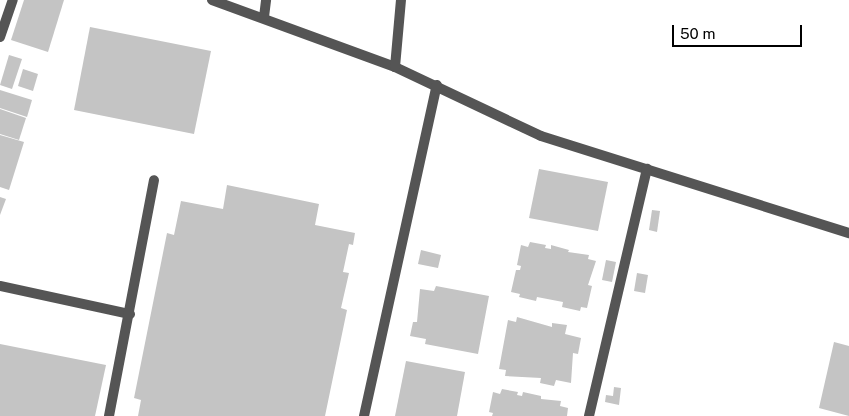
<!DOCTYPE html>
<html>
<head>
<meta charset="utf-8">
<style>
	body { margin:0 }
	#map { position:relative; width:849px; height:416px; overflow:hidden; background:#fff; font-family:"Public Sans",sans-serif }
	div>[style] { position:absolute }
	.building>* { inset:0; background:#c4c4c4 }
	.lane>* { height:10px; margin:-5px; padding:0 5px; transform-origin:5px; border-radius:5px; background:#555 }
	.street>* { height:10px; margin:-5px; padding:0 5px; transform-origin:5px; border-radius:5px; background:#555 }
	span { translate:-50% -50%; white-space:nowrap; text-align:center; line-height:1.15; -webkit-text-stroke:5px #fff; paint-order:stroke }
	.scale { position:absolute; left:672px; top:25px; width:130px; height:22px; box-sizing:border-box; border:2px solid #000; border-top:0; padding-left:6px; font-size:15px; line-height:18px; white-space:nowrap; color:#000; -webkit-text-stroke:4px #fff; paint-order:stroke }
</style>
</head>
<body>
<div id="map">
	<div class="building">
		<i style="clip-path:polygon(24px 0,64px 0,48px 52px,11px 40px)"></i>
		<i style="clip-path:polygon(90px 27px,211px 51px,194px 134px,74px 110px)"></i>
		<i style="clip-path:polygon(9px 55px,22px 59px,12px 89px,0 85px)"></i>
		<i style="clip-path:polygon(23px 69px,38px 74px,33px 91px,18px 86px)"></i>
		<i style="clip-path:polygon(0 90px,32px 100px,27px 117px,0 108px)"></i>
		<i style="clip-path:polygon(0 109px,26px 118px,19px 140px,0 134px)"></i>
		<i style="clip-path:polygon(0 135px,24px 142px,9px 190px,0 187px)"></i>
		<i style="clip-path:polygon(539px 169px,608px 182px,598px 231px,529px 218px)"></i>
		<i style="clip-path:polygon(227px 185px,319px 204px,315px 225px,355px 233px,353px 245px,349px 244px,343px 272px,349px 273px,341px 308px,347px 310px,325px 416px,138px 416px,141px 400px,134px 398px,167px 233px,174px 235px,181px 201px,223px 209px)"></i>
		<i style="clip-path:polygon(0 197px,6px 199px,0 215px)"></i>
		<i style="clip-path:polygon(652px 210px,660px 211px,657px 232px,649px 230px)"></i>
		<i style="clip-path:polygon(530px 242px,546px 245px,545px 248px,551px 249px,551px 245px,569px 250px,568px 252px,589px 255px,588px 259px,596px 261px,588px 285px,592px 286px,587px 308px,581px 307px,580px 311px,562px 307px,563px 302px,537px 297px,536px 301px,519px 297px,520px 294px,511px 292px,516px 270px,520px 270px,521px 266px,517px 265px,521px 245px,528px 247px)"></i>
		<i style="clip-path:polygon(421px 250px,441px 255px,438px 268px,418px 264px)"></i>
		<i style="clip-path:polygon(606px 260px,616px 262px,612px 282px,602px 280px)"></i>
		<i style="clip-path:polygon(637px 273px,648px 275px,645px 293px,634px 291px)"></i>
		<i style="clip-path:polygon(436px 286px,489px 296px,478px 354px,425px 344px,426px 339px,410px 336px,413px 322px,417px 322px,420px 289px,434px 291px)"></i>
		<i style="clip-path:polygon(517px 317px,552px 327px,552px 323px,567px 325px,565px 334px,581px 338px,578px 354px,573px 353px,571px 383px,556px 380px,554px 386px,540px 383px,541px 378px,505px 376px,506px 370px,499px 369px,508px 320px,516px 322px)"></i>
		<i style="clip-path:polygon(834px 342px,849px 346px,849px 416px,819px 408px)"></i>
		<i style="clip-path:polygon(0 344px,106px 365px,95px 416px,0 416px)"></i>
		<i style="clip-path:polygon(406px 361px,465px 372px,457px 416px,395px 416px)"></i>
		<i style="clip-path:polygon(614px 387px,621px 388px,619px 405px,605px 402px,606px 395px,613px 396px)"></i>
		<i style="clip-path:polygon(502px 389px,518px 392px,517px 395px,522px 396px,523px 392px,541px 396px,541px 399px,561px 401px,560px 406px,568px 408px,567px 416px,492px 416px,493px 413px,489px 412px,493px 392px,500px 394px)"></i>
	</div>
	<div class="lane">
		<i style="left:0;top:286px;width:133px;rotate:12.2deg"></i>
		<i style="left:109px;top:416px;width:240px;rotate:-79.2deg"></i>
	</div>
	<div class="street">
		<i style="left:212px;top:0;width:195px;rotate:20.1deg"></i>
		<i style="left:395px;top:67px;width:161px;rotate:25.3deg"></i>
		<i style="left:541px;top:136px;width:323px;rotate:17.5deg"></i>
		<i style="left:264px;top:17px;width:17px;rotate:-83deg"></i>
		<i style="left:0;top:37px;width:39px;rotate:-71deg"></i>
		<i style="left:395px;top:67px;width:67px;rotate:-84.9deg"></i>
		<i style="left:364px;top:416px;width:339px;rotate:-77.6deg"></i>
		<i style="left:589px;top:416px;width:254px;rotate:-76.8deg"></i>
	</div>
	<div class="scale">50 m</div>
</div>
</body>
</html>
